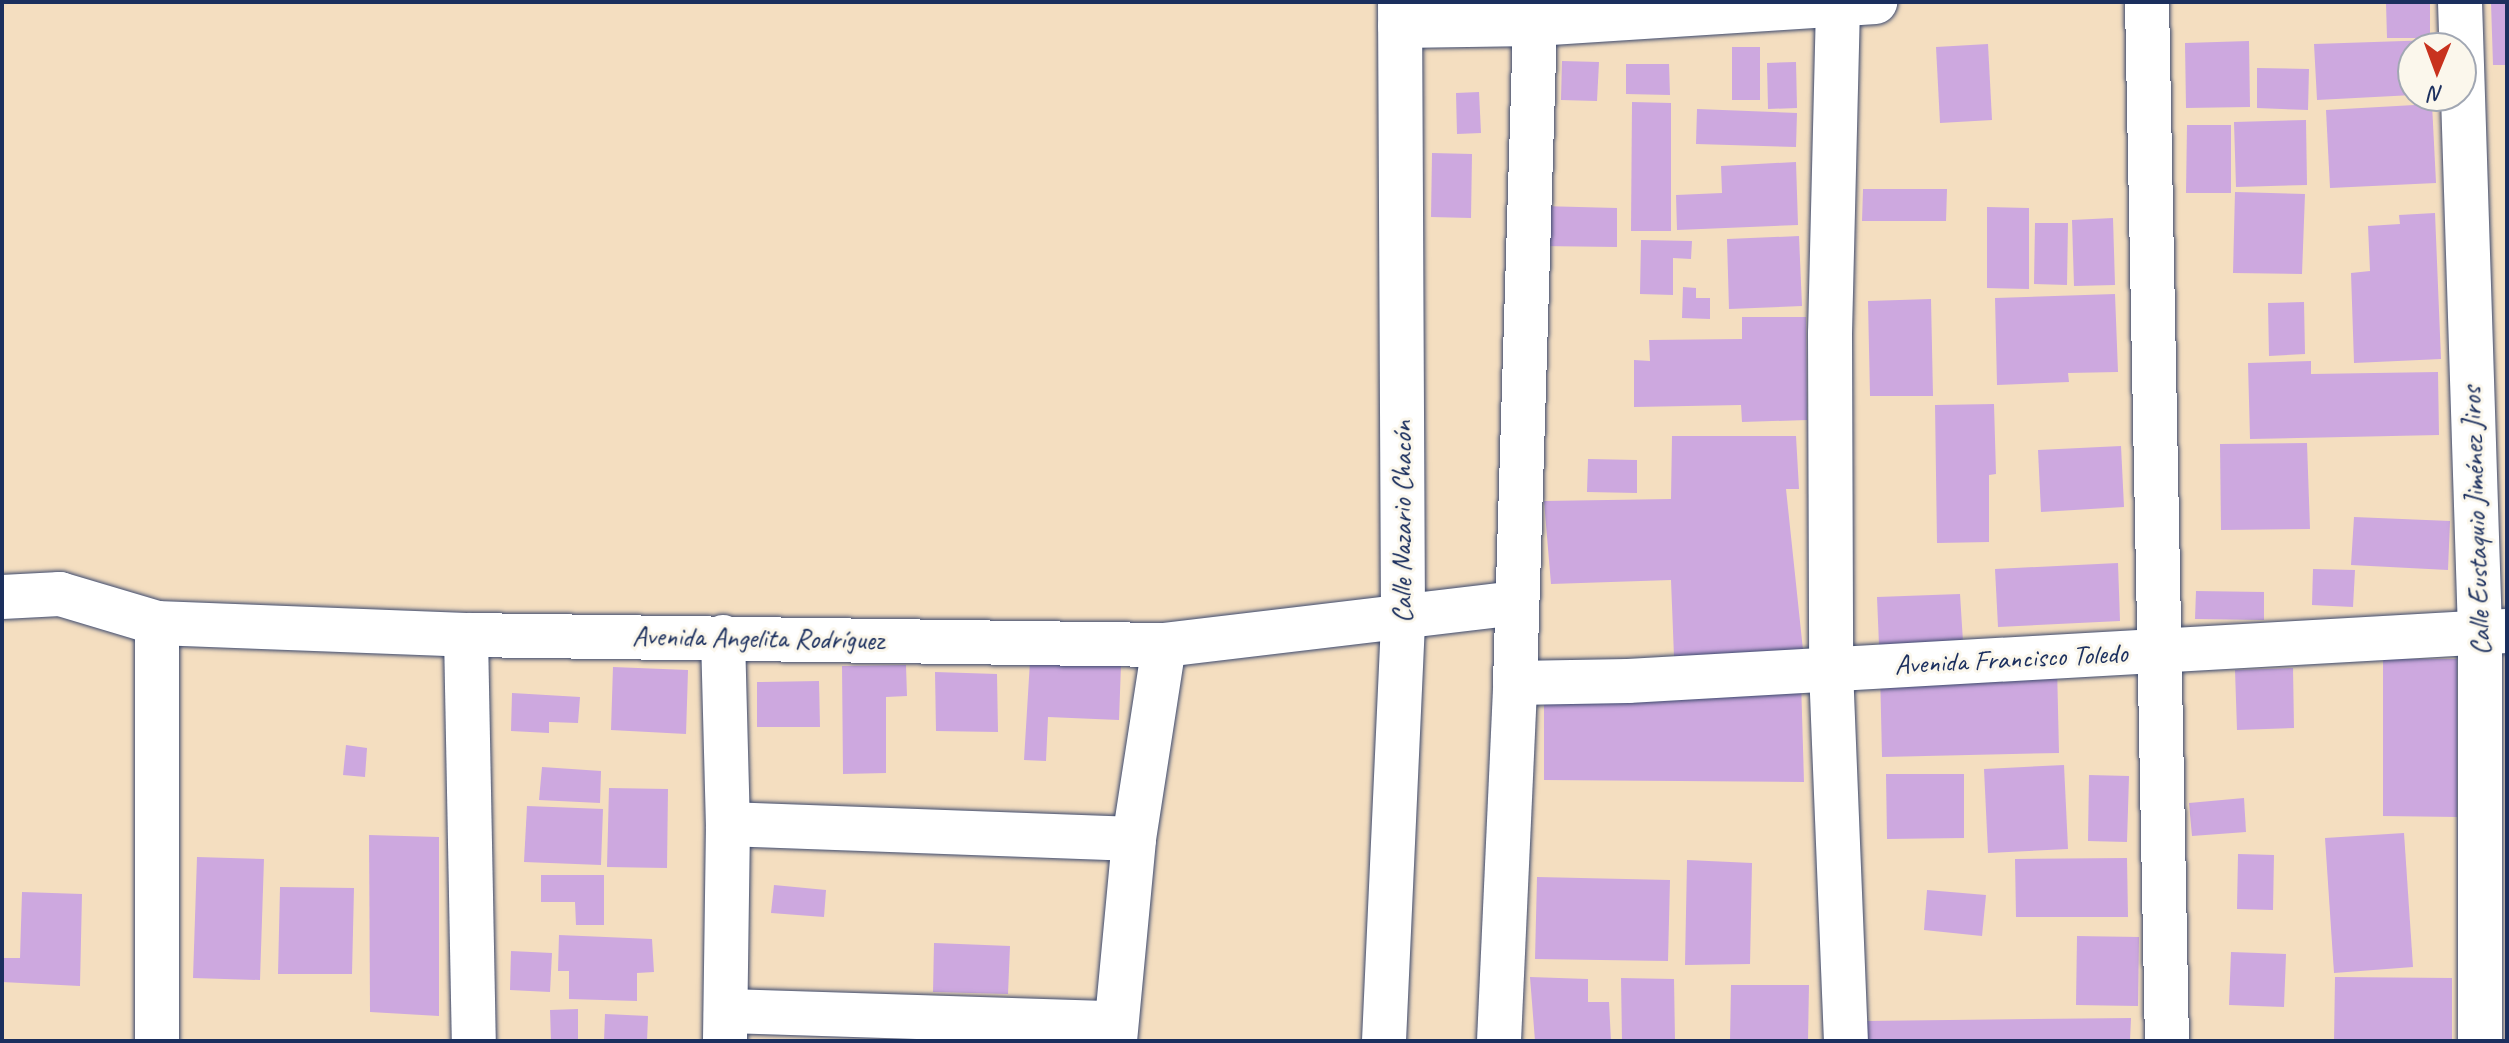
<!DOCTYPE html>
<html>
<head>
<meta charset="utf-8">
<style>
	body { margin:0 }
	#map { position:relative; width:2509px; height:1043px; overflow:hidden; background:#f4dec0; font-family:Caveat,sans-serif }
	div>[style] { position:absolute }
	.building>* { inset:0; background:#cda8df }
	.roads { filter:drop-shadow(0 0 2px #3c496d) drop-shadow(0 0 2px #3c496d) }
	.minor>* { height:44px; margin:-22px; padding:0 22px; transform-origin:22px; border-radius:22px; background:#fff }
	span { translate:-50% -50%; white-space:nowrap; text-align:center; line-height:1.15; -webkit-text-stroke:6px #fbf7ec; paint-order:stroke }
	.street-label { font-size:28px; color:#1b2f5e }
	.frame { position:absolute; inset:0; border:4px solid #1b2f5e; pointer-events:none }
	.north { position:absolute; left:2397px; top:32px; width:80px; height:80px; box-sizing:border-box; background:#fbf7ec; border:2px solid #a1a7b3; border-radius:50%; rotate:181deg; font-size:22px; font-weight:700; line-height:32px; text-align:center; color:#1b2f5e }
	.north::after { content:''; display:block; margin:auto; width:28px; height:36px; background:#c8321e; clip-path:polygon(50% 0,100% 100%,50% 72%,0 100%) }
</style>
</head>
<body>
<div id="map">
	<div class="building">
		<i style="clip-path:polygon(2430px 2px,2430px 38px,2387px 38px,2386px 3px)"></i>
		<i style="clip-path:polygon(2507px 2px,2507px 65px,2493px 65px,2491px 3px)"></i>
		<i style="clip-path:polygon(2434px 40px,2435px 48px,2413px 48px,2413px 95px,2317px 100px,2314px 44px)"></i>
		<i style="clip-path:polygon(2249px 41px,2250px 107px,2186px 108px,2185px 43px)"></i>
		<i style="clip-path:polygon(1988px 44px,1992px 120px,1940px 123px,1936px 47px)"></i>
		<i style="clip-path:polygon(1732px 47px,1760px 47px,1760px 100px,1732px 100px)"></i>
		<i style="clip-path:polygon(1562px 61px,1599px 62px,1597px 101px,1561px 100px)"></i>
		<i style="clip-path:polygon(1796px 62px,1797px 108px,1768px 109px,1767px 63px)"></i>
		<i style="clip-path:polygon(1626px 64px,1669px 64px,1670px 95px,1626px 94px)"></i>
		<i style="clip-path:polygon(2257px 68px,2309px 69px,2308px 110px,2257px 108px)"></i>
		<i style="clip-path:polygon(1479px 92px,1481px 133px,1457px 134px,1456px 93px)"></i>
		<i style="clip-path:polygon(1632px 102px,1671px 103px,1671px 231px,1631px 231px)"></i>
		<i style="clip-path:polygon(2432px 104px,2436px 183px,2330px 188px,2326px 110px)"></i>
		<i style="clip-path:polygon(1697px 109px,1797px 113px,1796px 147px,1696px 144px)"></i>
		<i style="clip-path:polygon(2306px 120px,2307px 185px,2236px 187px,2234px 122px)"></i>
		<i style="clip-path:polygon(2187px 125px,2231px 125px,2231px 193px,2186px 193px)"></i>
		<i style="clip-path:polygon(1432px 153px,1472px 154px,1471px 218px,1431px 217px)"></i>
		<i style="clip-path:polygon(1796px 162px,1798px 225px,1677px 230px,1676px 195px,1722px 193px,1721px 166px)"></i>
		<i style="clip-path:polygon(1863px 189px,1947px 189px,1946px 221px,1862px 221px)"></i>
		<i style="clip-path:polygon(2235px 192px,2305px 194px,2302px 274px,2233px 273px)"></i>
		<i style="clip-path:polygon(1541px 206px,1617px 208px,1617px 247px,1540px 246px)"></i>
		<i style="clip-path:polygon(1987px 207px,2029px 208px,2029px 289px,1987px 288px)"></i>
		<i style="clip-path:polygon(2435px 213px,2441px 359px,2354px 363px,2351px 273px,2370px 271px,2368px 226px,2400px 224px,2399px 215px)"></i>
		<i style="clip-path:polygon(2113px 218px,2115px 285px,2074px 286px,2072px 220px)"></i>
		<i style="clip-path:polygon(2035px 223px,2068px 223px,2067px 285px,2034px 284px)"></i>
		<i style="clip-path:polygon(1799px 236px,1802px 306px,1729px 309px,1727px 239px)"></i>
		<i style="clip-path:polygon(1641px 240px,1692px 241px,1691px 259px,1673px 258px,1673px 295px,1640px 294px)"></i>
		<i style="clip-path:polygon(1683px 287px,1696px 288px,1696px 298px,1710px 298px,1710px 319px,1682px 318px)"></i>
		<i style="clip-path:polygon(2115px 294px,2118px 372px,2068px 373px,2069px 382px,1997px 385px,1995px 298px)"></i>
		<i style="clip-path:polygon(1931px 299px,1933px 396px,1870px 396px,1868px 301px)"></i>
		<i style="clip-path:polygon(2304px 302px,2305px 354px,2269px 356px,2268px 303px)"></i>
		<i style="clip-path:polygon(1742px 317px,1806px 317px,1807px 420px,1742px 422px,1741px 405px,1634px 407px,1634px 360px,1650px 361px,1649px 340px,1742px 339px)"></i>
		<i style="clip-path:polygon(2311px 361px,2311px 374px,2438px 372px,2439px 435px,2250px 439px,2248px 363px)"></i>
		<i style="clip-path:polygon(1994px 404px,1996px 474px,1989px 475px,1989px 542px,1937px 543px,1935px 405px)"></i>
		<i style="clip-path:polygon(1672px 436px,1796px 436px,1799px 489px,1786px 489px,1803px 650px,1674px 657px,1671px 580px,1551px 584px,1544px 501px,1671px 499px)"></i>
		<i style="clip-path:polygon(2307px 443px,2310px 529px,2221px 530px,2220px 444px)"></i>
		<i style="clip-path:polygon(2121px 446px,2124px 507px,2041px 512px,2038px 450px)"></i>
		<i style="clip-path:polygon(1588px 459px,1637px 460px,1637px 493px,1587px 492px)"></i>
		<i style="clip-path:polygon(2354px 517px,2450px 521px,2448px 570px,2351px 565px)"></i>
		<i style="clip-path:polygon(2118px 563px,2120px 621px,1998px 627px,1995px 569px)"></i>
		<i style="clip-path:polygon(2313px 569px,2355px 570px,2353px 607px,2312px 605px)"></i>
		<i style="clip-path:polygon(2196px 591px,2264px 592px,2264px 620px,2195px 619px)"></i>
		<i style="clip-path:polygon(1960px 594px,1963px 642px,1879px 645px,1877px 597px)"></i>
		<i style="clip-path:polygon(2383px 659px,2457px 659px,2457px 817px,2383px 816px)"></i>
		<i style="clip-path:polygon(1030px 661px,1121px 665px,1119px 720px,1048px 717px,1046px 761px,1024px 760px)"></i>
		<i style="clip-path:polygon(906px 665px,907px 696px,886px 697px,886px 773px,843px 774px,842px 666px)"></i>
		<i style="clip-path:polygon(2057px 666px,2059px 753px,1882px 757px,1880px 670px)"></i>
		<i style="clip-path:polygon(613px 667px,688px 670px,686px 734px,611px 730px)"></i>
		<i style="clip-path:polygon(2293px 668px,2294px 728px,2237px 730px,2235px 670px)"></i>
		<i style="clip-path:polygon(935px 672px,997px 674px,998px 732px,936px 731px)"></i>
		<i style="clip-path:polygon(1801px 680px,1804px 782px,1544px 780px,1544px 689px)"></i>
		<i style="clip-path:polygon(819px 681px,820px 727px,757px 727px,757px 682px)"></i>
		<i style="clip-path:polygon(512px 693px,580px 697px,578px 723px,549px 722px,549px 733px,511px 731px)"></i>
		<i style="clip-path:polygon(346px 745px,367px 748px,365px 777px,343px 775px)"></i>
		<i style="clip-path:polygon(2064px 765px,2068px 849px,1988px 853px,1984px 769px)"></i>
		<i style="clip-path:polygon(542px 767px,601px 771px,600px 803px,539px 800px)"></i>
		<i style="clip-path:polygon(1886px 774px,1964px 774px,1964px 838px,1887px 839px)"></i>
		<i style="clip-path:polygon(2089px 775px,2129px 776px,2127px 842px,2088px 841px)"></i>
		<i style="clip-path:polygon(609px 788px,668px 789px,667px 868px,607px 867px)"></i>
		<i style="clip-path:polygon(2244px 798px,2246px 832px,2192px 836px,2189px 803px)"></i>
		<i style="clip-path:polygon(527px 806px,603px 809px,601px 865px,524px 862px)"></i>
		<i style="clip-path:polygon(2404px 833px,2413px 967px,2334px 973px,2325px 838px)"></i>
		<i style="clip-path:polygon(369px 835px,439px 837px,439px 1016px,370px 1012px)"></i>
		<i style="clip-path:polygon(2238px 854px,2274px 855px,2273px 910px,2237px 909px)"></i>
		<i style="clip-path:polygon(197px 857px,264px 859px,260px 980px,193px 978px)"></i>
		<i style="clip-path:polygon(2127px 858px,2128px 917px,2016px 917px,2015px 859px)"></i>
		<i style="clip-path:polygon(1687px 860px,1752px 863px,1750px 964px,1685px 965px)"></i>
		<i style="clip-path:polygon(541px 875px,604px 875px,604px 925px,576px 925px,575px 902px,541px 902px)"></i>
		<i style="clip-path:polygon(1537px 877px,1670px 880px,1668px 961px,1535px 959px)"></i>
		<i style="clip-path:polygon(774px 885px,826px 890px,824px 917px,771px 913px)"></i>
		<i style="clip-path:polygon(280px 887px,354px 888px,352px 974px,278px 974px)"></i>
		<i style="clip-path:polygon(1927px 890px,1986px 895px,1982px 936px,1924px 930px)"></i>
		<i style="clip-path:polygon(22px 892px,82px 894px,80px 986px,2px 982px,2px 958px,20px 958px)"></i>
		<i style="clip-path:polygon(559px 935px,652px 939px,654px 972px,637px 973px,637px 1001px,569px 999px,569px 971px,558px 971px)"></i>
		<i style="clip-path:polygon(2077px 936px,2139px 937px,2138px 1006px,2076px 1005px)"></i>
		<i style="clip-path:polygon(934px 943px,1010px 946px,1008px 994px,933px 992px)"></i>
		<i style="clip-path:polygon(511px 951px,552px 953px,550px 992px,510px 990px)"></i>
		<i style="clip-path:polygon(2231px 952px,2286px 954px,2284px 1007px,2229px 1005px)"></i>
		<i style="clip-path:polygon(1530px 977px,1588px 979px,1588px 1002px,1609px 1002px,1611px 1041px,1535px 1041px)"></i>
		<i style="clip-path:polygon(2335px 977px,2452px 978px,2452px 1041px,2334px 1041px)"></i>
		<i style="clip-path:polygon(1621px 978px,1674px 979px,1675px 1041px,1622px 1041px)"></i>
		<i style="clip-path:polygon(1731px 985px,1809px 985px,1808px 1041px,1730px 1041px)"></i>
		<i style="clip-path:polygon(578px 1009px,578px 1041px,551px 1041px,550px 1010px)"></i>
		<i style="clip-path:polygon(605px 1014px,648px 1016px,647px 1041px,604px 1041px)"></i>
		<i style="clip-path:polygon(2131px 1018px,2130px 1041px,1864px 1041px,1864px 1021px)"></i>
	</div>
	<div class="roads">
		<div class="minor">
			<i style="left:2147px;top:2px;width:1039px;rotate:88.9deg"></i>
			<i style="left:2460px;top:2px;width:630px;rotate:88.18deg"></i>
			<i style="left:2480px;top:632px;width:409px;rotate:90deg"></i>
			<i style="left:1838px;top:6px;width:328px;rotate:91.4deg"></i>
			<i style="left:1830px;top:334px;width:335px;rotate:89.8deg"></i>
			<i style="left:1831px;top:669px;width:372px;rotate:87.7deg"></i>
			<i style="left:1400px;top:26px;width:135px;rotate:-0.8deg"></i>
			<i style="left:1535px;top:24px;width:341px;rotate:-3.7deg"></i>
			<i style="left:2px;top:597px;width:58px;rotate:-3deg"></i>
			<i style="left:60px;top:594px;width:101px;rotate:16.6deg"></i>
			<i style="left:157px;top:623px;width:309px;rotate:2.2deg"></i>
			<i style="left:466px;top:635px;width:698px;rotate:0.82deg"></i>
			<i style="left:1164px;top:645px;width:355px;rotate:-6.8deg"></i>
			<i style="left:466px;top:635px;width:406px;rotate:88.9deg"></i>
			<i style="left:723px;top:637px;width:187px;rotate:88.5deg"></i>
			<i style="left:728px;top:824px;width:217px;rotate:90.8deg"></i>
			<i style="left:1515px;top:683px;width:113px;rotate:-1deg"></i>
			<i style="left:1628px;top:681px;width:880px;rotate:-3.26deg"></i>
			<i style="left:728px;top:824px;width:406px;rotate:2.1deg"></i>
			<i style="left:726px;top:1011px;width:390px;rotate:1.8deg"></i>
			<i style="left:157px;top:1041px;width:418px;rotate:-90deg"></i>
			<i style="left:1115px;top:1041px;width:203px;rotate:-84.6deg"></i>
			<i style="left:1134px;top:839px;width:196px;rotate:-81.2deg"></i>
			<i style="left:1384px;top:1041px;width:425px;rotate:-87.4deg"></i>
			<i style="left:1403px;top:616px;width:614px;rotate:-90.28deg"></i>
			<i style="left:1499px;top:1041px;width:358px;rotate:-87.4deg"></i>
			<i style="left:1515px;top:683px;width:659px;rotate:-88.26deg"></i>
		</div>
	</div>
	<div class="street-label">
		<span style="left:2476px;top:521px;rotate:-92deg">Calle Eustaquio Jiménez Jiros</span>
		<span style="left:1402px;top:522px;rotate:-90deg">Calle Nazario Chacón</span>
		<span style="left:758px;top:638px;rotate:1deg">Avenida Angelita Rodríguez</span>
		<span style="left:2011px;top:659px;rotate:-3deg">Avenida Francisco Toledo</span>
	</div>
	<div class="frame"></div>
	<div class="north">N</div>
</div>
</body>
</html>
